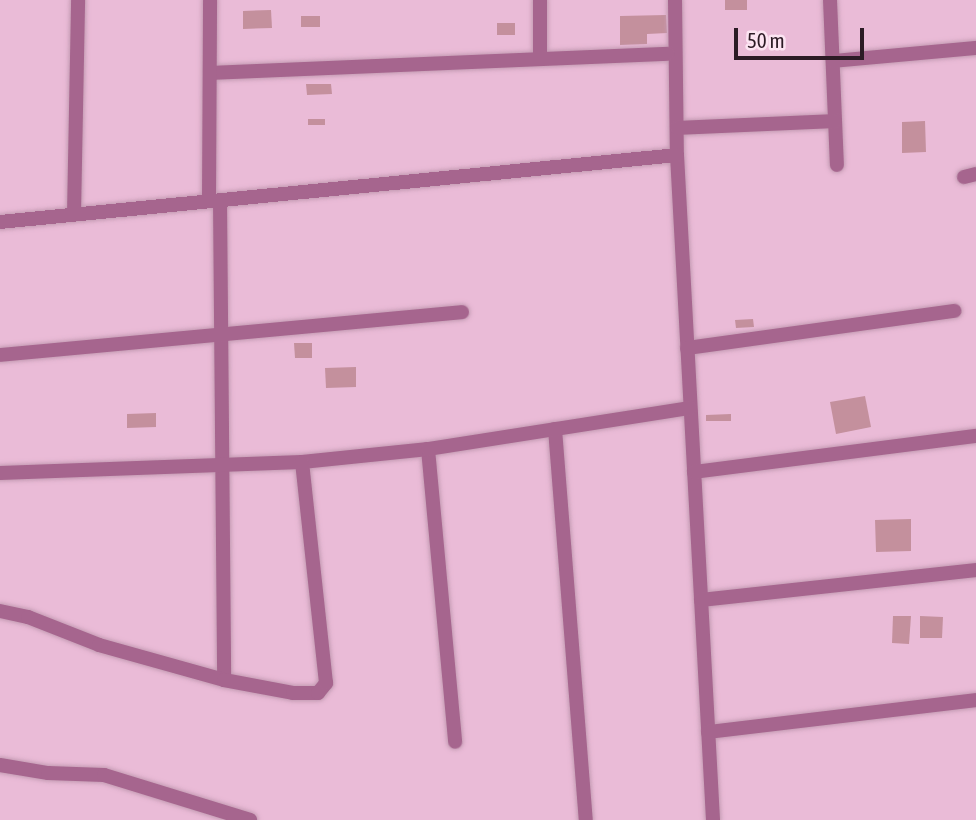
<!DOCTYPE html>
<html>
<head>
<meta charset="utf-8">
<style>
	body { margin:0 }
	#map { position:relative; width:976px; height:820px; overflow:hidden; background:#eabbd7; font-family:"Asap Condensed",sans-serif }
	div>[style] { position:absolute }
	.building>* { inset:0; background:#c4909d }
	.roads { filter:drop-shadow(0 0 2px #c49bb3) drop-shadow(0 0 2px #c49bb3) }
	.street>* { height:14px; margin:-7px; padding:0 7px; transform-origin:7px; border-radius:7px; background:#a6658e }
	span { translate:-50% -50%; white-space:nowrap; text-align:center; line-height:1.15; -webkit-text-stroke:7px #fce4f2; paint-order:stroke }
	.scale { position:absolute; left:734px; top:28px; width:130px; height:32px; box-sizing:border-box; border:4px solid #2c1b25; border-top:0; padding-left:9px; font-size:21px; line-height:24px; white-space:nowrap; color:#2c1b25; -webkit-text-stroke:5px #fce4f2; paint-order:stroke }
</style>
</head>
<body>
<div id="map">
	<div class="building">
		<i style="clip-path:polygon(725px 0,747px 0,747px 10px,725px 10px)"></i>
		<i style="clip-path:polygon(271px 10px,272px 28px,243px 29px,243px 11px)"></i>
		<i style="clip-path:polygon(666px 15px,667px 33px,647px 34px,647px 44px,620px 45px,620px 16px)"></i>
		<i style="clip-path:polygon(301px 16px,320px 16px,320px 27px,301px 27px)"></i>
		<i style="clip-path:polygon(497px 23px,515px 23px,515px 35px,497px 35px)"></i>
		<i style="clip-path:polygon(306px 84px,331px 84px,332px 94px,307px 95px)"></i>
		<i style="clip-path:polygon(308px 119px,325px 119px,325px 125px,308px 125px)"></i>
		<i style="clip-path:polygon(925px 121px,926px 152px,902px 153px,902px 122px)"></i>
		<i style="clip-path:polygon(753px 319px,754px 327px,736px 328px,735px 320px)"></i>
		<i style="clip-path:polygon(294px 343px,312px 343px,312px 358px,295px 358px)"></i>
		<i style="clip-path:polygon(356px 367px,356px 387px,326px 388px,325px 368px)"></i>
		<i style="clip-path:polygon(865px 396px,871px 427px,836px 434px,830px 402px)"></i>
		<i style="clip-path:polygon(156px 413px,156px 427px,127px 428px,127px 414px)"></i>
		<i style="clip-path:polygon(731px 414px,731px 421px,706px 421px,706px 415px)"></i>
		<i style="clip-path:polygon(911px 519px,911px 551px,876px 552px,875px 520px)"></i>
		<i style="clip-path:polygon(893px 616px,911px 616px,909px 644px,892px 643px)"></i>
		<i style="clip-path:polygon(920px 616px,943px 617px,942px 638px,920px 638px)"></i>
	</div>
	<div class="roads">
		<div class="street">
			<i style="left:540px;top:0;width:59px;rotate:90deg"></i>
			<i style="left:675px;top:0;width:155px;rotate:89.3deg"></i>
			<i style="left:677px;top:155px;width:666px;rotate:86.9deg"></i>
			<i style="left:830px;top:0;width:165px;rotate:87.6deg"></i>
			<i style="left:833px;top:61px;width:144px;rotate:-5.2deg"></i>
			<i style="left:210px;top:73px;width:458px;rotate:-2.4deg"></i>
			<i style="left:677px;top:128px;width:158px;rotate:-2.5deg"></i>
			<i style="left:964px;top:177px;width:12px;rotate:-14deg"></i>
			<i style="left:220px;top:200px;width:480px;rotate:89.5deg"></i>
			<i style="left:209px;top:201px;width:201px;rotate:-89.7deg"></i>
			<i style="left:74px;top:214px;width:214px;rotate:-88.9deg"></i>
			<i style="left:0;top:222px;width:680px;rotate:-5.65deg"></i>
			<i style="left:687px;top:348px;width:270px;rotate:-7.9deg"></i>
			<i style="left:0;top:355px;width:464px;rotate:-5.3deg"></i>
			<i style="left:555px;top:429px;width:392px;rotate:85.5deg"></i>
			<i style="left:428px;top:449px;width:294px;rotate:84.7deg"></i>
			<i style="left:694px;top:472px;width:284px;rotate:-7.3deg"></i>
			<i style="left:0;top:473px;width:302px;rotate:-2.1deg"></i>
			<i style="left:302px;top:462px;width:127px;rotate:-5.9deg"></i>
			<i style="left:428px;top:449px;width:265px;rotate:-8.9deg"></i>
			<i style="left:701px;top:600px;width:277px;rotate:-6.2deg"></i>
			<i style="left:0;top:611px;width:29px;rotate:12deg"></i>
			<i style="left:28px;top:617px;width:76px;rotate:21.5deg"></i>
			<i style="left:99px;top:645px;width:130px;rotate:15.6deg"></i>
			<i style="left:224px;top:680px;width:70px;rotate:10.7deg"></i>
			<i style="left:293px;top:693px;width:25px"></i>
			<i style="left:318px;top:693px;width:13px;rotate:-51deg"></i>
			<i style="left:326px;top:683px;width:222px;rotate:-96.2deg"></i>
			<i style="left:708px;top:732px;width:270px;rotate:-6.8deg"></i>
			<i style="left:0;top:765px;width:49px;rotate:9.5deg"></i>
			<i style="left:48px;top:773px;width:56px;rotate:2deg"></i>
			<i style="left:104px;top:775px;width:153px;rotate:17.1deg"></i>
		</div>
	</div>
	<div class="scale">50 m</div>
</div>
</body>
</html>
